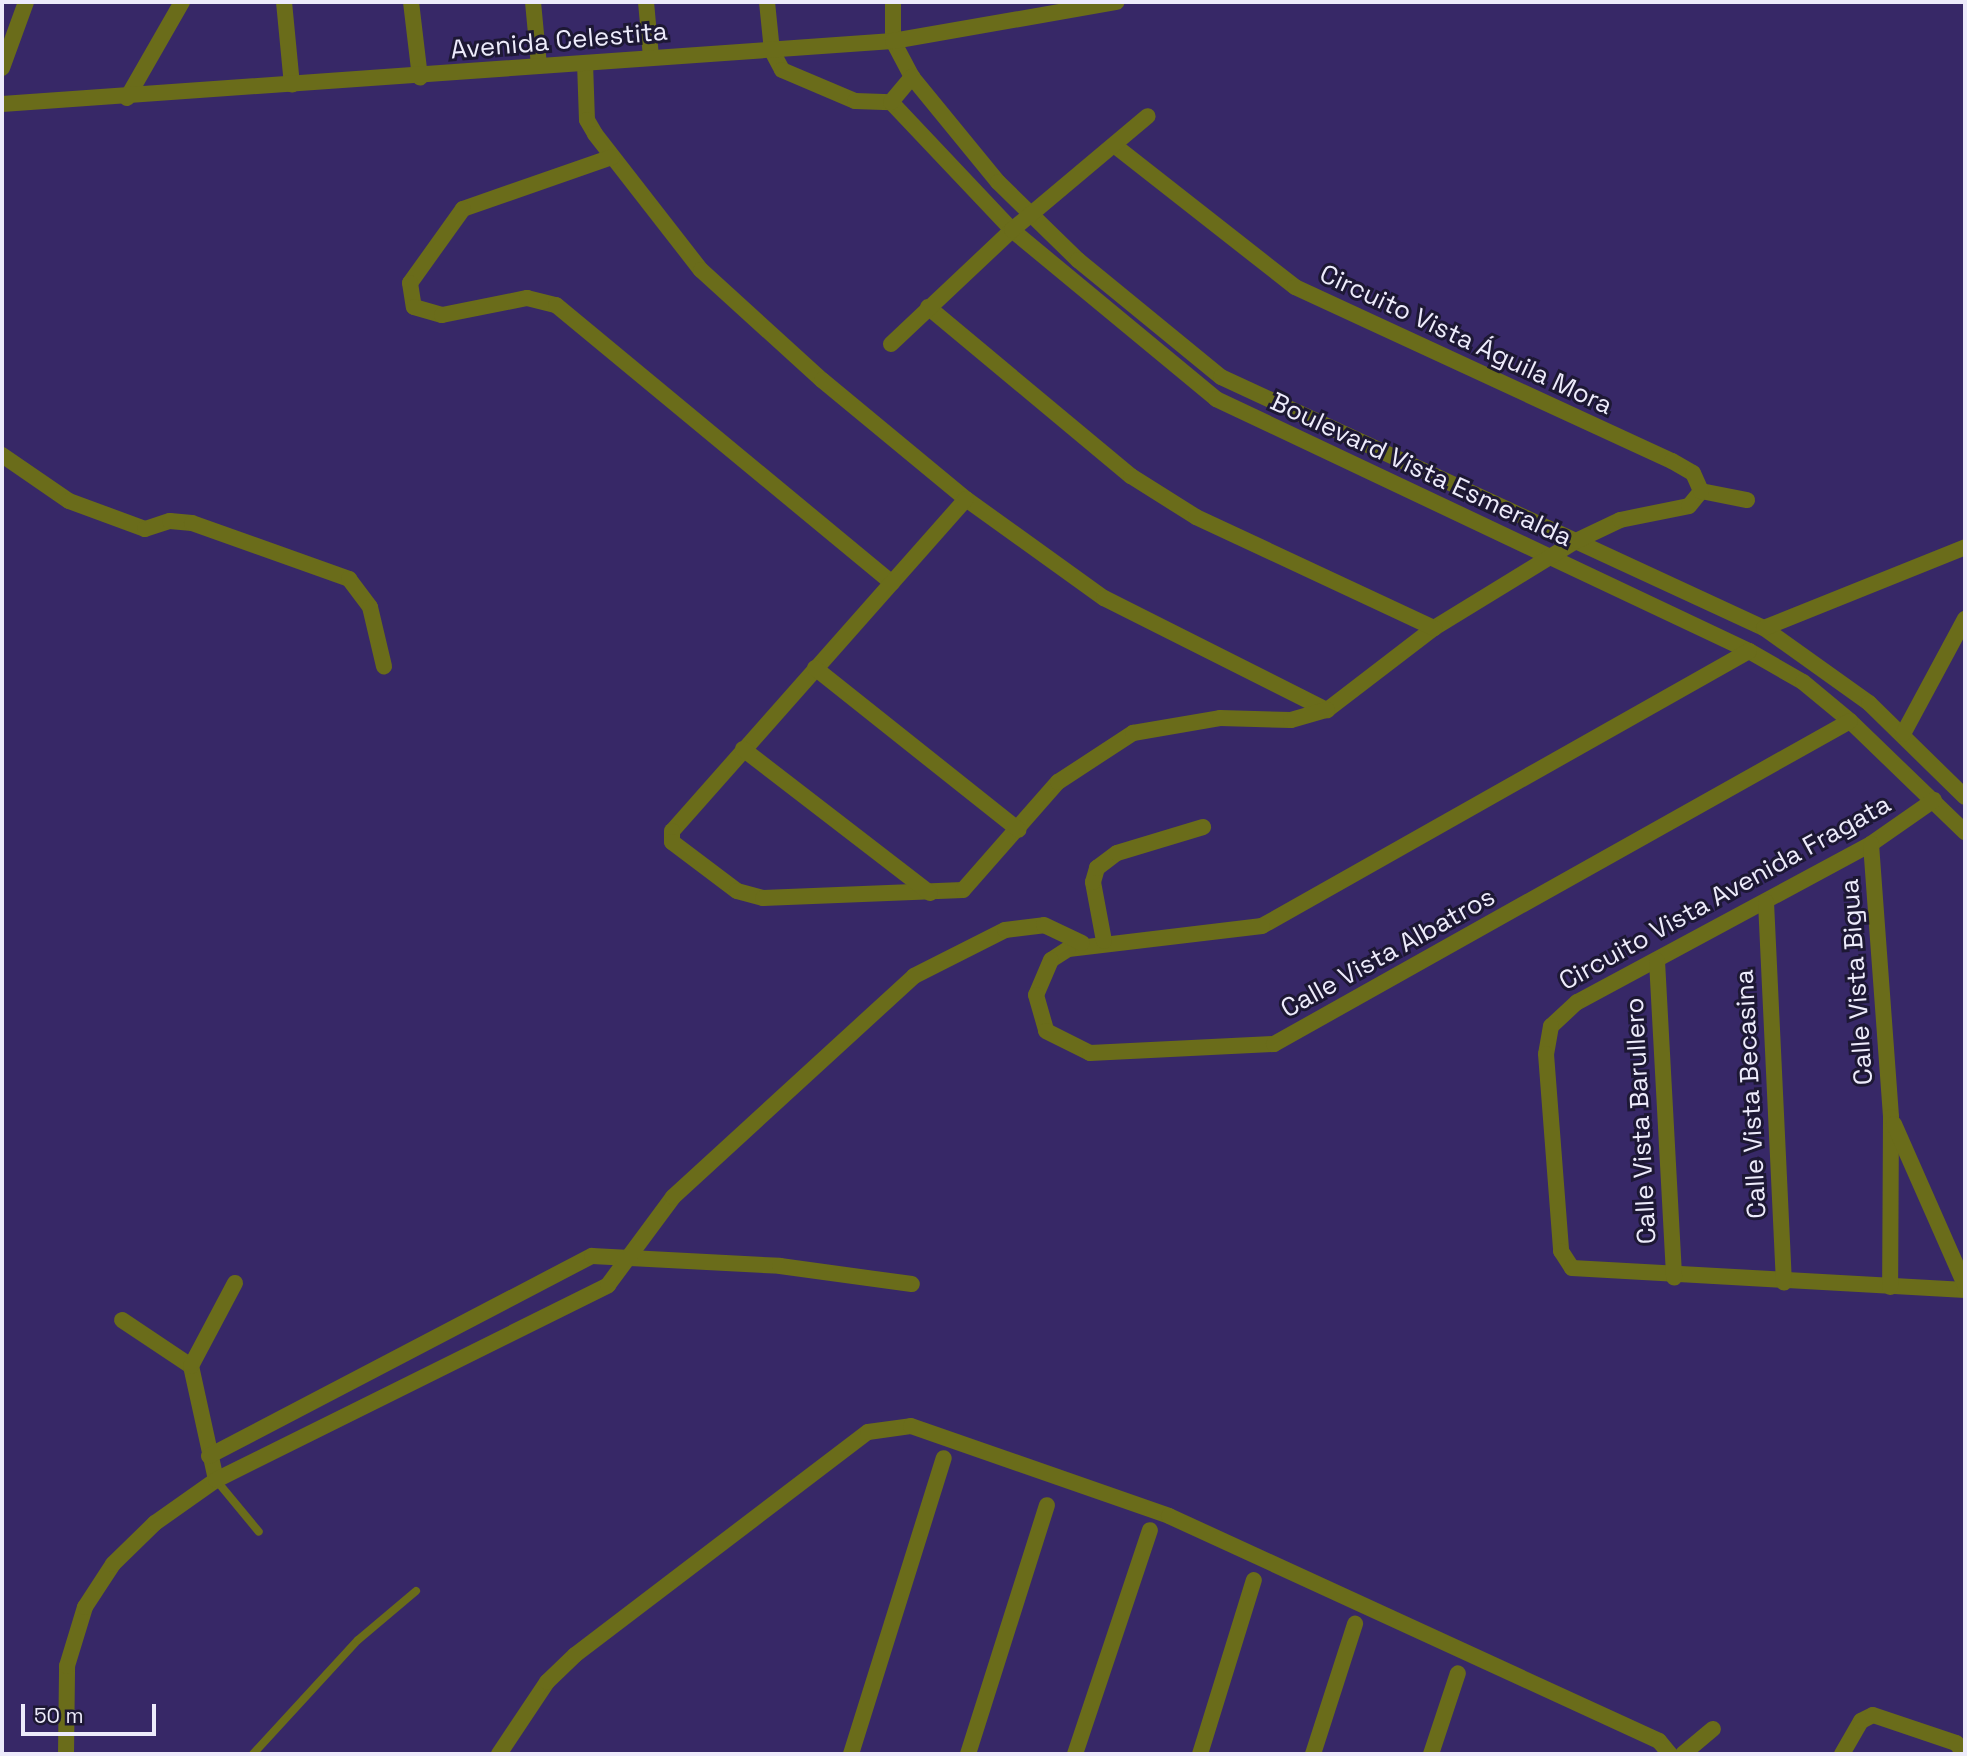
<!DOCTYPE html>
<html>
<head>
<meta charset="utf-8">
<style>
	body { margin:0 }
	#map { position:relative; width:1967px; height:1756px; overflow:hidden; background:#372867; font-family:"Space Grotesk",sans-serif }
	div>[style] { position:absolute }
	.service>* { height:8px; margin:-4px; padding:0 4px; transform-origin:4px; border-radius:4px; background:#6a6c1a }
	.minor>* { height:16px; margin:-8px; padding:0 8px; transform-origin:8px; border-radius:8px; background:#6a6c1a }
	span { translate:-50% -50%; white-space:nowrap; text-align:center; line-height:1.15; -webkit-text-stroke:6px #1d1834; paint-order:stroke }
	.street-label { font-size:26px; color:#edebfb }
	.frame { position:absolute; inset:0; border:4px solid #edebfb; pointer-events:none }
	.scale { position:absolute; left:21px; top:1704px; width:135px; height:32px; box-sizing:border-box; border:4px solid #edebfb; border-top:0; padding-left:9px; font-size:21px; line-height:24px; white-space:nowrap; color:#edebfb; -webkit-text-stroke:5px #1d1834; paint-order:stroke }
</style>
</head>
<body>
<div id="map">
	<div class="service">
		<i style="left:216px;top:1480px;width:67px;rotate:50.4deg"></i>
		<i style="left:253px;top:1754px;width:155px;rotate:-47.4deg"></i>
		<i style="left:358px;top:1640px;width:76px;rotate:-40.2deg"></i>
	</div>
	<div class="minor">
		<i style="left:284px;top:2px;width:83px;rotate:84.5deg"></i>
		<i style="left:411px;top:2px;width:76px;rotate:83.2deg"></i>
		<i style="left:533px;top:2px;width:64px;rotate:84.6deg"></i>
		<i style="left:646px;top:2px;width:55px;rotate:84.8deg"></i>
		<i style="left:767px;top:2px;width:49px;rotate:84.2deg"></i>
		<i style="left:772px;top:51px;width:21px;rotate:62deg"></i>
		<i style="left:782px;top:70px;width:79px;rotate:23deg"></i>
		<i style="left:855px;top:101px;width:36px;rotate:2deg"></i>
		<i style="left:891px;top:102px;width:176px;rotate:46.6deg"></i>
		<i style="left:1012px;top:230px;width:265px;rotate:39.6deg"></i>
		<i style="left:1216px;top:399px;width:590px;rotate:25.3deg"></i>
		<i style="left:1749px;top:651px;width:62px;rotate:29.9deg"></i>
		<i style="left:1803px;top:682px;width:61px;rotate:39.7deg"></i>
		<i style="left:1850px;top:721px;width:160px;rotate:44deg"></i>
		<i style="left:893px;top:2px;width:39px;rotate:90deg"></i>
		<i style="left:893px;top:41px;width:41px;rotate:62.2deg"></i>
		<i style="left:912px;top:77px;width:136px;rotate:50.7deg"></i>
		<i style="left:998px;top:182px;width:112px;rotate:44.3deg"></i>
		<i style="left:1078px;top:260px;width:185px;rotate:39.3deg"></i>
		<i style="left:1221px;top:377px;width:598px;rotate:24.81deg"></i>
		<i style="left:1764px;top:628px;width:129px;rotate:35.5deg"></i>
		<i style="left:1869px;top:703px;width:134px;rotate:44.4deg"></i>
		<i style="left:585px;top:63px;width:57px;rotate:88deg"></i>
		<i style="left:587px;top:120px;width:16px;rotate:60deg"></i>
		<i style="left:595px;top:134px;width:172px;rotate:52.1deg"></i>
		<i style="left:701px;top:270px;width:164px;rotate:42.3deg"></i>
		<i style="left:822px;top:380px;width:187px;rotate:39.6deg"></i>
		<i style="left:966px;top:499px;width:170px;rotate:35.7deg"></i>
		<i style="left:1104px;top:598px;width:250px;rotate:26.7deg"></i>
		<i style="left:1327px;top:710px;width:135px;rotate:-37.5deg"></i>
		<i style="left:1434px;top:628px;width:167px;rotate:-31.5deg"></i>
		<i style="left:1576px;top:541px;width:49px;rotate:-25.5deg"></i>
		<i style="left:1620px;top:520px;width:70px;rotate:-11.5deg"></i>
		<i style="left:1689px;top:506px;width:19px;rotate:-51deg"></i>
		<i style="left:1701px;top:491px;width:47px;rotate:11.1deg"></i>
		<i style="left:2px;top:68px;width:70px;rotate:-70deg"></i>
		<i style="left:127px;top:98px;width:111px;rotate:-60.2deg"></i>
		<i style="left:891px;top:102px;width:33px;rotate:-50deg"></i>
		<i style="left:2px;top:104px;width:893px;rotate:-4.04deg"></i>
		<i style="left:893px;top:41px;width:227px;rotate:-9.9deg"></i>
		<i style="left:1114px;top:145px;width:230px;rotate:38.1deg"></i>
		<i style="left:1295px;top:287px;width:415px;rotate:24.8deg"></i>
		<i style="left:1672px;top:461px;width:24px;rotate:30deg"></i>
		<i style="left:1693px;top:473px;width:20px;rotate:66deg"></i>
		<i style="left:612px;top:157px;width:158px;rotate:160.8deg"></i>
		<i style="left:463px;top:209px;width:91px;rotate:125.6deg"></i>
		<i style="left:410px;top:283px;width:24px;rotate:81deg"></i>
		<i style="left:414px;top:307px;width:29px;rotate:16deg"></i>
		<i style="left:442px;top:315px;width:87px;rotate:-11.3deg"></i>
		<i style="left:527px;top:298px;width:30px;rotate:14deg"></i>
		<i style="left:556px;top:305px;width:436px;rotate:39.6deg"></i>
		<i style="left:928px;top:307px;width:264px;rotate:39.8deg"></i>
		<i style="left:1131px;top:476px;width:77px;rotate:32.2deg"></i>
		<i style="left:1196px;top:517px;width:263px;rotate:25deg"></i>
		<i style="left:891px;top:344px;width:166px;rotate:-43.3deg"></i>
		<i style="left:1012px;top:230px;width:177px;rotate:-40deg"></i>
		<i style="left:2px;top:455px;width:81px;rotate:34.5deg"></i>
		<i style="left:69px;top:501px;width:81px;rotate:20.2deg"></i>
		<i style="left:145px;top:529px;width:26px;rotate:-18deg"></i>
		<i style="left:170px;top:521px;width:22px;rotate:5deg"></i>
		<i style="left:192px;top:523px;width:167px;rotate:19.6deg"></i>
		<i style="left:349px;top:579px;width:35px;rotate:53deg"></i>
		<i style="left:370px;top:607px;width:61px;rotate:76.7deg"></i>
		<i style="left:966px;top:499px;width:443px;rotate:131.5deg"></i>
		<i style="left:672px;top:831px;width:11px;rotate:90deg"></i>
		<i style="left:672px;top:842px;width:81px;rotate:37deg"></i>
		<i style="left:737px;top:891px;width:27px;rotate:15deg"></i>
		<i style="left:763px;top:898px;width:200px;rotate:-2.3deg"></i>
		<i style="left:963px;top:890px;width:144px;rotate:-48.7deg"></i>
		<i style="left:1058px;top:782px;width:90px;rotate:-33.2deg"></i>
		<i style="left:1133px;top:733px;width:88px;rotate:-9.8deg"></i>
		<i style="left:1220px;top:718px;width:71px;rotate:1.6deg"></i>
		<i style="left:1291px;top:720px;width:37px;rotate:-16deg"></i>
		<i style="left:1764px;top:628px;width:217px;rotate:-21.9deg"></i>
		<i style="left:1749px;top:651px;width:559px;rotate:150.55deg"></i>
		<i style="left:1262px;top:926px;width:195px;rotate:173.2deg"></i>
		<i style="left:1068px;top:949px;width:20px;rotate:147deg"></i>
		<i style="left:1051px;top:960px;width:38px;rotate:113deg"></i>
		<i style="left:1036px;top:995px;width:37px;rotate:74deg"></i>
		<i style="left:1046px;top:1031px;width:49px;rotate:26.6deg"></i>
		<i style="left:1090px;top:1053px;width:184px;rotate:-2.8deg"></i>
		<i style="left:1274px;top:1044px;width:660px;rotate:-29.28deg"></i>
		<i style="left:815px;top:668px;width:260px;rotate:38.5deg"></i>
		<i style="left:1903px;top:734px;width:131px;rotate:-61.7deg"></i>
		<i style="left:743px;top:749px;width:236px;rotate:37.6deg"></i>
		<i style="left:1934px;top:800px;width:77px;rotate:145.1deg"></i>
		<i style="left:1871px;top:844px;width:334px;rotate:151.7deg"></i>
		<i style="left:1577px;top:1002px;width:35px;rotate:137deg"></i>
		<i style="left:1551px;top:1026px;width:28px;rotate:100deg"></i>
		<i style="left:1546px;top:1054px;width:198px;rotate:85.6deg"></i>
		<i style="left:1561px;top:1251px;width:20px;rotate:57deg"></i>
		<i style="left:1572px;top:1268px;width:394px;rotate:3.2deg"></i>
		<i style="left:1871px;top:844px;width:274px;rotate:85.8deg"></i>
		<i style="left:1891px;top:1117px;width:170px;rotate:90.3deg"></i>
		<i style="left:1766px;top:902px;width:381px;rotate:87.3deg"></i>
		<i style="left:1104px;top:941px;width:60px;rotate:-100.6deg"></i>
		<i style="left:1093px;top:882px;width:15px;rotate:-74deg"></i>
		<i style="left:1097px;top:868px;width:25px;rotate:-37deg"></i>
		<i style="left:1117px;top:853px;width:90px;rotate:-16.8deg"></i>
		<i style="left:1657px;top:961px;width:317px;rotate:86.9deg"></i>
		<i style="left:1894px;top:1124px;width:176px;rotate:66.2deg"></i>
		<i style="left:122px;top:1320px;width:83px;rotate:33.7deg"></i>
		<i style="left:191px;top:1366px;width:117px;rotate:77.6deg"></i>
		<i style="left:191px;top:1366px;width:94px;rotate:-62.1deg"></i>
		<i style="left:209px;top:1456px;width:432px;rotate:-27.6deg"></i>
		<i style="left:592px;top:1256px;width:188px;rotate:3deg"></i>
		<i style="left:780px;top:1266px;width:133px;rotate:7.8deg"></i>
		<i style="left:66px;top:1754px;width:88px;rotate:-89.3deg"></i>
		<i style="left:67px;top:1666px;width:62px;rotate:-73deg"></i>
		<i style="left:85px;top:1607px;width:51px;rotate:-56.9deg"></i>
		<i style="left:113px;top:1564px;width:59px;rotate:-44.3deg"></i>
		<i style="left:155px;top:1523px;width:75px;rotate:-35.2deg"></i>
		<i style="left:216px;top:1480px;width:438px;rotate:-26.4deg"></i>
		<i style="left:608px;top:1285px;width:109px;rotate:-53.5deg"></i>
		<i style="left:673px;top:1197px;width:327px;rotate:-42.5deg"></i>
		<i style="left:914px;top:976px;width:102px;rotate:-26.8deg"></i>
		<i style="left:1005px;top:930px;width:39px;rotate:-7deg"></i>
		<i style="left:1044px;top:925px;width:42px;rotate:25.3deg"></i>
		<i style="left:499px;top:1754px;width:87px;rotate:-56.3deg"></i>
		<i style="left:547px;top:1682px;width:39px;rotate:-44deg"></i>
		<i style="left:575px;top:1655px;width:368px;rotate:-37.3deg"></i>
		<i style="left:868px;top:1432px;width:43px;rotate:-7.9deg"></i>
		<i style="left:911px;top:1426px;width:273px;rotate:19.2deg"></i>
		<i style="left:1169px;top:1516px;width:539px;rotate:24.66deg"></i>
		<i style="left:1659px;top:1741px;width:17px;rotate:50deg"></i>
		<i style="left:851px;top:1754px;width:310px;rotate:-72.6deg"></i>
		<i style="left:968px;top:1754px;width:261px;rotate:-72.4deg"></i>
		<i style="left:1075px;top:1754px;width:236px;rotate:-71.5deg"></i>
		<i style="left:1200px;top:1754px;width:182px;rotate:-72.8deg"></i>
		<i style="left:1313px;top:1754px;width:137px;rotate:-72.1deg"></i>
		<i style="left:1431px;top:1754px;width:85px;rotate:-71.6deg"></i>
		<i style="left:1683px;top:1754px;width:39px;rotate:-40deg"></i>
		<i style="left:1842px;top:1754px;width:38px;rotate:-60deg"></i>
		<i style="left:1861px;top:1721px;width:13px;rotate:-27deg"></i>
		<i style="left:1873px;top:1715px;width:88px;rotate:18.6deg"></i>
		<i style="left:1956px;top:1743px;width:14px;rotate:51deg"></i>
	</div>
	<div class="street-label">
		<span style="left:559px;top:41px;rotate:-5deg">Avenida Celestita</span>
		<span style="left:1466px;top:340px;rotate:25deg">Circuito Vista Águila Mora</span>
		<span style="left:1421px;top:470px;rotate:25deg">Boulevard Vista Esmeralda</span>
		<span style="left:1725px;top:893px;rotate:-29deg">Circuito Vista Avenida Fragata</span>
		<span style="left:1388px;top:953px;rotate:-29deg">Calle Vista Albatros</span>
		<span style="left:1857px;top:982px;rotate:-94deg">Calle Vista Bigua</span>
		<span style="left:1751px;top:1094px;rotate:-93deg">Calle Vista Becasina</span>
		<span style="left:1641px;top:1121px;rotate:-93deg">Calle Vista Barullero</span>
	</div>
	<div class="frame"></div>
	<div class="scale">50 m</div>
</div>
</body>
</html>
